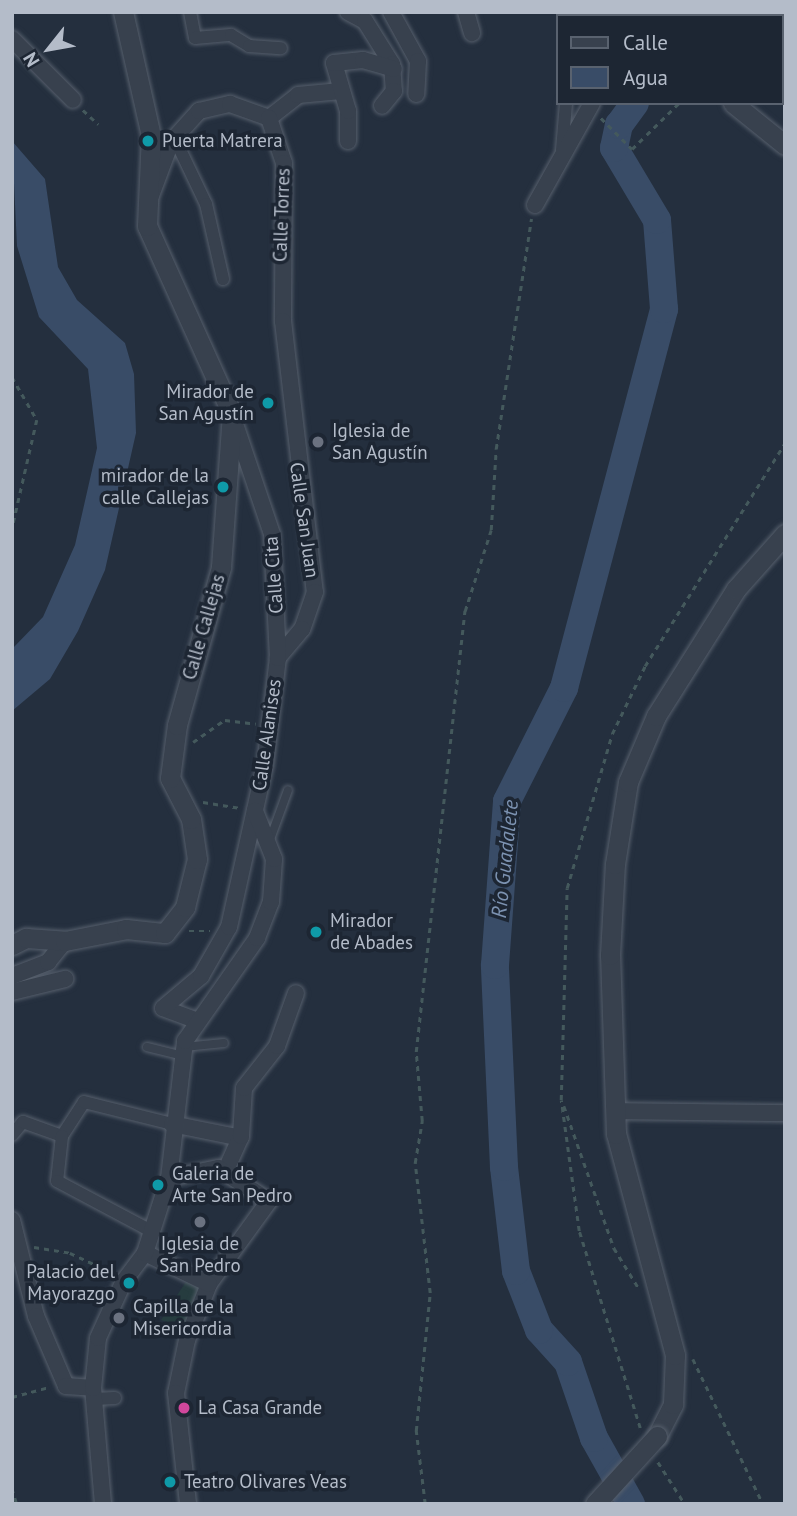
<!DOCTYPE html>
<html>
<head>
<meta charset="utf-8">
<style>
	body { margin:0 }
	#map { position:relative; width:797px; height:1516px; overflow:hidden; background:#242f3e; font-family:"PT Sans",sans-serif }
	div>[style] { position:absolute }
	.green>* { inset:0; background:#263c3f }
	.water>* { inset:0; background:#394c67 }
	.river>* { height:28px; margin:-14px; padding:0 14px; transform-origin:14px; border-radius:14px; background:#394c67 }
	.path>* { height:2.5px; margin-top:-1.25px; transform-origin:0; background:repeating-linear-gradient(90deg,#44595c 0 5px,transparent 0 10px) }
	.roads { filter:drop-shadow(0 0 2px #565f6c) drop-shadow(0 0 2px #565f6c) }
	.service>* { height:8px; margin:-4px; padding:0 4px; transform-origin:4px; border-radius:4px; background:#38414e }
	.pedestrian>* { height:12px; margin:-6px; padding:0 6px; transform-origin:6px; border-radius:6px; background:#38414e }
	.minor>* { height:16px; margin:-8px; padding:0 8px; transform-origin:8px; border-radius:8px; background:#38414e }
	.tertiary>* { height:19px; margin:-9.5px; padding:0 9.5px; transform-origin:9.5px; border-radius:9.5px; background:#38414e }
	.bridges { filter:drop-shadow(0 0 2px #565f6c) drop-shadow(0 0 2px #565f6c) }
	.tertiary-bridge>* { height:19px; margin:-9.5px; padding:0 9.5px; transform-origin:9.5px; border-radius:9.5px; background:#38414e }
	.dots>* { width:19px; height:19px; translate:-50% -50%; box-sizing:border-box; border:4px solid #1d2633; border-radius:50% }
	span { translate:-50% -50%; white-space:nowrap; text-align:center; line-height:1.15; -webkit-text-stroke:7px #1d2633; paint-order:stroke }
	.poi-label { font-size:19px; color:#b4bcc9 }
	.left { translate:0 -50%; text-align:left }
	.right { translate:-100% -50%; text-align:right }
	.street-label { font-size:19px; color:#b4bcc9 }
	.water-label { font-size:21px; color:#7c92b1; font-style:italic }
	.frame { position:absolute; inset:0; border:14px solid #b4bcc9; pointer-events:none }
	.legend { position:absolute; left:556px; top:14px; width:228px; height:91px; box-sizing:border-box; background:#1d2633; border:2px solid #59626f; margin:0; padding:9px 12px; list-style:none; font-size:21px; color:#b4bcc9 }
	.legend li { display:flex; align-items:center; gap:14px; height:35px }
	.legend b { width:35px; border:2px solid #59626f }
	.north { position:absolute; left:14px; top:14px; width:70px; height:70px; -webkit-text-stroke:5px #1d2633; paint-order:stroke; rotate:239deg; font-size:19px; font-weight:700; line-height:28px; text-align:center; color:#b4bcc9 }
	.north::after { content:''; display:block; margin:auto; width:24px; height:32px; background:#b4bcc9; clip-path:polygon(50% 0,100% 100%,50% 72%,0 100%) }
</style>
</head>
<body>
<div id="map">
	<div class="green">
		<i style="clip-path:polygon(187px 1280px,202px 1286px,185px 1329px,161px 1320px)"></i>
	</div>
	<div class="water">
		<i style="clip-path:polygon(12px 141px,45px 179px,58px 267px,77px 300px,125px 343px,134px 374px,136px 433px,105px 570px,78px 631px,50px 679px,12px 711px,12px 649px,43px 617px,75px 545px,97px 448px,88px 369px,39px 317px,17px 246px)"></i>
	</div>
	<div class="river">
		<i style="left:710px;top:16px;width:6px;rotate:-45deg"></i>
		<i style="left:631px;top:1504px;width:76px;rotate:-119.3deg"></i>
		<i style="left:594px;top:1438px;width:80px;rotate:-108.9deg"></i>
		<i style="left:568px;top:1362px;width:43px;rotate:-132.2deg"></i>
		<i style="left:539px;top:1330px;width:63px;rotate:-111.3deg"></i>
		<i style="left:516px;top:1271px;width:105px;rotate:-96.6deg"></i>
		<i style="left:504px;top:1167px;width:202px;rotate:-92.6deg"></i>
		<i style="left:495px;top:965px;width:164px;rotate:-85.8deg"></i>
		<i style="left:507px;top:801px;width:127px;rotate:-63.2deg"></i>
		<i style="left:564px;top:688px;width:392px;rotate:-75.2deg"></i>
		<i style="left:664px;top:309px;width:89px;rotate:-94.5deg"></i>
		<i style="left:657px;top:220px;width:84px;rotate:-120.8deg"></i>
		<i style="left:614px;top:148px;width:24px;rotate:-78deg"></i>
		<i style="left:619px;top:125px;width:27px;rotate:-54deg"></i>
	</div>
	<div class="path">
		<i style="left:767px;top:16px;width:5px;rotate:-53deg"></i>
		<i style="left:83px;top:110px;width:21px;rotate:43deg"></i>
		<i style="left:601px;top:118px;width:44px;rotate:45deg"></i>
		<i style="left:632px;top:149px;width:66px;rotate:-44.4deg"></i>
		<i style="left:12px;top:377px;width:50px;rotate:59.8deg"></i>
		<i style="left:37px;top:420px;width:112px;rotate:102.9deg"></i>
		<i style="left:193px;top:742px;width:39px;rotate:-35deg"></i>
		<i style="left:225px;top:720px;width:31px;rotate:7deg"></i>
		<i style="left:203px;top:802px;width:38px;rotate:9deg"></i>
		<i style="left:189px;top:931px;width:21px"></i>
		<i style="left:564px;top:1106px;width:151px;rotate:70.6deg"></i>
		<i style="left:614px;top:1248px;width:46px;rotate:58.4deg"></i>
		<i style="left:34px;top:1247px;width:36px;rotate:9deg"></i>
		<i style="left:70px;top:1253px;width:47px;rotate:24.9deg"></i>
		<i style="left:693px;top:1359px;width:161px;rotate:64.2deg"></i>
		<i style="left:12px;top:1397px;width:38px;rotate:-15deg"></i>
		<i style="left:640px;top:1428px;width:206px;rotate:-107.2deg"></i>
		<i style="left:579px;top:1231px;width:132px;rotate:-97.8deg"></i>
		<i style="left:561px;top:1100px;width:212px;rotate:-88.4deg"></i>
		<i style="left:567px;top:888px;width:160px;rotate:-73.7deg"></i>
		<i style="left:612px;top:734px;width:76px;rotate:-64.1deg"></i>
		<i style="left:645px;top:666px;width:263px;rotate:-57.9deg"></i>
		<i style="left:658px;top:1462px;width:50px;rotate:57.3deg"></i>
		<i style="left:12px;top:1488px;width:17px;rotate:73deg"></i>
		<i style="left:425px;top:1504px;width:74px;rotate:-97deg"></i>
		<i style="left:416px;top:1431px;width:139px;rotate:-84.2deg"></i>
		<i style="left:430px;top:1293px;width:131px;rotate:-96.6deg"></i>
		<i style="left:415px;top:1163px;width:43px;rotate:-80.5deg"></i>
		<i style="left:422px;top:1121px;width:69px;rotate:-95deg"></i>
		<i style="left:416px;top:1052px;width:444px;rotate:-83.7deg"></i>
		<i style="left:465px;top:611px;width:85px;rotate:-72.2deg"></i>
		<i style="left:491px;top:530px;width:81px;rotate:-86.5deg"></i>
		<i style="left:496px;top:449px;width:233px;rotate:-81.3deg"></i>
	</div>
	<div class="roads">
		<div class="service">
			<i style="left:269px;top:842px;width:55px;rotate:-69.9deg"></i>
			<i style="left:147px;top:1047px;width:36px;rotate:14deg"></i>
			<i style="left:184px;top:1047px;width:40px;rotate:-5.7deg"></i>
		</div>
		<div class="pedestrian">
			<i style="left:190px;top:12px;width:26px;rotate:79deg"></i>
			<i style="left:195px;top:38px;width:36px;rotate:-5deg"></i>
			<i style="left:231px;top:35px;width:21px;rotate:31deg"></i>
			<i style="left:249px;top:46px;width:32px;rotate:4deg"></i>
			<i style="left:570px;top:12px;width:4px;rotate:90deg"></i>
			<i style="left:174px;top:137px;width:74px;rotate:64.5deg"></i>
			<i style="left:206px;top:204px;width:77px;rotate:77.2deg"></i>
			<i style="left:562px;top:150px;width:47px;rotate:-85.1deg"></i>
			<i style="left:12px;top:1135px;width:17px;rotate:-50deg"></i>
			<i style="left:23px;top:1122px;width:41px;rotate:19.7deg"></i>
			<i style="left:62px;top:1136px;width:40px;rotate:-57.1deg"></i>
			<i style="left:84px;top:1102px;width:91px;rotate:14deg"></i>
			<i style="left:62px;top:1136px;width:45px;rotate:96.3deg"></i>
			<i style="left:57px;top:1181px;width:109px;rotate:28deg"></i>
			<i style="left:94px;top:1399px;width:21px;rotate:-3deg"></i>
		</div>
		<div class="minor">
			<i style="left:348px;top:12px;width:19px;rotate:28deg"></i>
			<i style="left:365px;top:21px;width:51px;rotate:57.9deg"></i>
			<i style="left:392px;top:64px;width:27px;rotate:86deg"></i>
			<i style="left:394px;top:91px;width:19px;rotate:129deg"></i>
			<i style="left:391px;top:12px;width:56px;rotate:61.1deg"></i>
			<i style="left:418px;top:61px;width:33px;rotate:93deg"></i>
			<i style="left:466px;top:12px;width:22px;rotate:74deg"></i>
			<i style="left:629px;top:16px;width:4px;rotate:-90deg"></i>
			<i style="left:12px;top:39px;width:86px;rotate:45deg"></i>
			<i style="left:269px;top:118px;width:37px;rotate:-38deg"></i>
			<i style="left:298px;top:95px;width:43px;rotate:-5.3deg"></i>
			<i style="left:348px;top:141px;width:30px;rotate:-90deg"></i>
			<i style="left:348px;top:111px;width:50px;rotate:-106.3deg"></i>
			<i style="left:334px;top:63px;width:29px;rotate:-6deg"></i>
			<i style="left:363px;top:60px;width:32px;rotate:16deg"></i>
			<i style="left:149px;top:201px;width:63px;rotate:-69.6deg"></i>
			<i style="left:171px;top:142px;width:42px;rotate:-47.9deg"></i>
			<i style="left:199px;top:111px;width:32px;rotate:-13deg"></i>
			<i style="left:230px;top:104px;width:41px;rotate:19.7deg"></i>
			<i style="left:269px;top:118px;width:47px;rotate:71.6deg"></i>
			<i style="left:284px;top:163px;width:158px;rotate:90.4deg"></i>
			<i style="left:283px;top:321px;width:273px;rotate:83.3deg"></i>
			<i style="left:315px;top:592px;width:39px;rotate:109deg"></i>
			<i style="left:302px;top:629px;width:38px;rotate:130deg"></i>
			<i style="left:535px;top:205px;width:117px;rotate:-60.8deg"></i>
			<i style="left:12px;top:976px;width:39px;rotate:-21deg"></i>
			<i style="left:48px;top:962px;width:27px;rotate:-51deg"></i>
			<i style="left:12px;top:992px;width:55px;rotate:-13.8deg"></i>
			<i style="left:198px;top:1021px;width:37px;rotate:-160deg"></i>
			<i style="left:163px;top:1008px;width:50px;rotate:-40.1deg"></i>
			<i style="left:201px;top:976px;width:56px;rotate:-60.3deg"></i>
			<i style="left:229px;top:927px;width:166px;rotate:-77.5deg"></i>
			<i style="left:265px;top:765px;width:108px;rotate:-83.1deg"></i>
			<i style="left:278px;top:658px;width:124px;rotate:-92.8deg"></i>
			<i style="left:272px;top:534px;width:126px;rotate:-108.6deg"></i>
			<i style="left:615px;top:1111px;width:170px;rotate:0.7deg"></i>
			<i style="left:172px;top:1124px;width:70px;rotate:11.5deg"></i>
			<i style="left:225px;top:1172px;width:39px;rotate:-66deg"></i>
			<i style="left:241px;top:1136px;width:48px;rotate:-86.4deg"></i>
			<i style="left:244px;top:1088px;width:53px;rotate:-51.8deg"></i>
			<i style="left:277px;top:1046px;width:56px;rotate:-70.3deg"></i>
			<i style="left:169px;top:1178px;width:50px;rotate:-11.5deg"></i>
			<i style="left:218px;top:1168px;width:61px;rotate:32.9deg"></i>
			<i style="left:269px;top:1201px;width:102px;rotate:125.9deg"></i>
			<i style="left:209px;top:1284px;width:60px;rotate:111.4deg"></i>
			<i style="left:187px;top:1340px;width:54px;rotate:101.7deg"></i>
			<i style="left:176px;top:1393px;width:112px;rotate:83.8deg"></i>
			<i style="left:12px;top:1220px;width:99px;rotate:76deg"></i>
			<i style="left:36px;top:1316px;width:76px;rotate:66.8deg"></i>
			<i style="left:66px;top:1386px;width:27px;rotate:4deg"></i>
			<i style="left:145px;top:1253px;width:71px;rotate:25.8deg"></i>
			<i style="left:103px;top:1504px;width:116px;rotate:-94.9deg"></i>
			<i style="left:93px;top:1388px;width:50px;rotate:-84.3deg"></i>
			<i style="left:98px;top:1338px;width:63px;rotate:-65.5deg"></i>
			<i style="left:124px;top:1281px;width:35px;rotate:-53deg"></i>
			<i style="left:145px;top:1253px;width:79px;rotate:-72.3deg"></i>
			<i style="left:169px;top:1178px;width:138px;rotate:-83.3deg"></i>
			<i style="left:185px;top:1041px;width:126px;rotate:-55deg"></i>
			<i style="left:257px;top:938px;width:39px;rotate:-69deg"></i>
			<i style="left:271px;top:902px;width:43px;rotate:-86deg"></i>
			<i style="left:274px;top:859px;width:52px;rotate:-111.6deg"></i>
		</div>
		<div class="tertiary">
			<i style="left:642px;top:12px;width:4px;rotate:63deg"></i>
			<i style="left:733px;top:103px;width:67px;rotate:38.9deg"></i>
			<i style="left:12px;top:945px;width:16px;rotate:-27deg"></i>
			<i style="left:26px;top:938px;width:39px;rotate:4deg"></i>
			<i style="left:65px;top:941px;width:62px;rotate:-11.1deg"></i>
			<i style="left:126px;top:929px;width:39px;rotate:6deg"></i>
			<i style="left:165px;top:933px;width:33px;rotate:-52deg"></i>
			<i style="left:185px;top:907px;width:49px;rotate:-76deg"></i>
			<i style="left:197px;top:859px;width:40px;rotate:-98.5deg"></i>
			<i style="left:191px;top:819px;width:46px;rotate:-117.1deg"></i>
			<i style="left:170px;top:778px;width:53px;rotate:-82.5deg"></i>
			<i style="left:177px;top:725px;width:164px;rotate:-74.4deg"></i>
			<i style="left:221px;top:567px;width:153px;rotate:-85.9deg"></i>
			<i style="left:232px;top:414px;width:206px;rotate:-114.3deg"></i>
			<i style="left:147px;top:226px;width:90px;rotate:-87.5deg"></i>
			<i style="left:151px;top:136px;width:127px;rotate:-102.7deg"></i>
			<i style="left:657px;top:1436px;width:36px;rotate:-63deg"></i>
			<i style="left:673px;top:1404px;width:49px;rotate:-87.7deg"></i>
			<i style="left:675px;top:1355px;width:229px;rotate:-104.9deg"></i>
			<i style="left:616px;top:1134px;width:179px;rotate:-91.9deg"></i>
			<i style="left:610px;top:955px;width:91px;rotate:-86.9deg"></i>
			<i style="left:615px;top:864px;width:83px;rotate:-81deg"></i>
			<i style="left:628px;top:782px;width:72px;rotate:-67deg"></i>
			<i style="left:656px;top:716px;width:150px;rotate:-57.8deg"></i>
			<i style="left:736px;top:589px;width:74px;rotate:-48.3deg"></i>
		</div>
	</div>
	<div class="bridges">
		<div class="tertiary-bridge">
			<i style="left:595px;top:1504px;width:92px;rotate:-47.6deg"></i>
		</div>
	</div>
	<div class="dots">
		<i style="left:148px;top:141px;background:#0f9aa8"></i>
		<i style="left:268px;top:403px;background:#0f9aa8"></i>
		<i style="left:318px;top:442px;background:#6b7280"></i>
		<i style="left:223px;top:487px;background:#0f9aa8"></i>
		<i style="left:316px;top:932px;background:#0f9aa8"></i>
		<i style="left:158px;top:1185px;background:#0f9aa8"></i>
		<i style="left:200px;top:1222px;background:#6b7280"></i>
		<i style="left:129px;top:1283px;background:#0f9aa8"></i>
		<i style="left:119px;top:1318px;background:#6b7280"></i>
		<i style="left:184px;top:1408px;background:#d1479c"></i>
		<i style="left:170px;top:1482px;background:#0f9aa8"></i>
	</div>
	<div class="poi-label">
		<span class="left" style="left:162px;top:141px">Puerta Matrera</span>
		<span class="right" style="left:254px;top:403px">Mirador de<br>San Agustín</span>
		<span class="left" style="left:332px;top:442px">Iglesia de<br>San Agustín</span>
		<span class="right" style="left:209px;top:487px">mirador de la<br>calle Callejas</span>
		<span class="left" style="left:330px;top:932px">Mirador<br>de Abades</span>
		<span class="left" style="left:172px;top:1185px">Galeria de<br>Arte San Pedro</span>
		<span style="left:200px;top:1255px">Iglesia de<br>San Pedro</span>
		<span class="right" style="left:115px;top:1283px">Palacio del<br>Mayorazgo</span>
		<span class="left" style="left:133px;top:1318px">Capilla de la<br>Misericordia</span>
		<span class="left" style="left:198px;top:1408px">La Casa Grande</span>
		<span class="left" style="left:184px;top:1482px">Teatro Olivares Veas</span>
	</div>
	<div class="street-label">
		<span style="left:282px;top:215px;rotate:-88deg">Calle Torres</span>
		<span style="left:304px;top:520px;rotate:82deg">Calle San Juan</span>
		<span style="left:274px;top:575px;rotate:-94deg">Calle Cita</span>
		<span style="left:204px;top:627px;rotate:-74deg">Calle Callejas</span>
		<span style="left:267px;top:735px;rotate:-82deg">Calle Alanises</span>
	</div>
	<div class="water-label">
		<span style="left:505px;top:859px;rotate:-84deg">Río Guadalete</span>
	</div>
	<div class="frame"></div>
	<ul class="legend">
	<li><b style="height:9px;background:#38414e"></b>Calle</li>
	<li><b style="height:19px;background:#394c67"></b>Agua</li>
	</ul>
	<div class="north">N</div>
</div>
</body>
</html>
